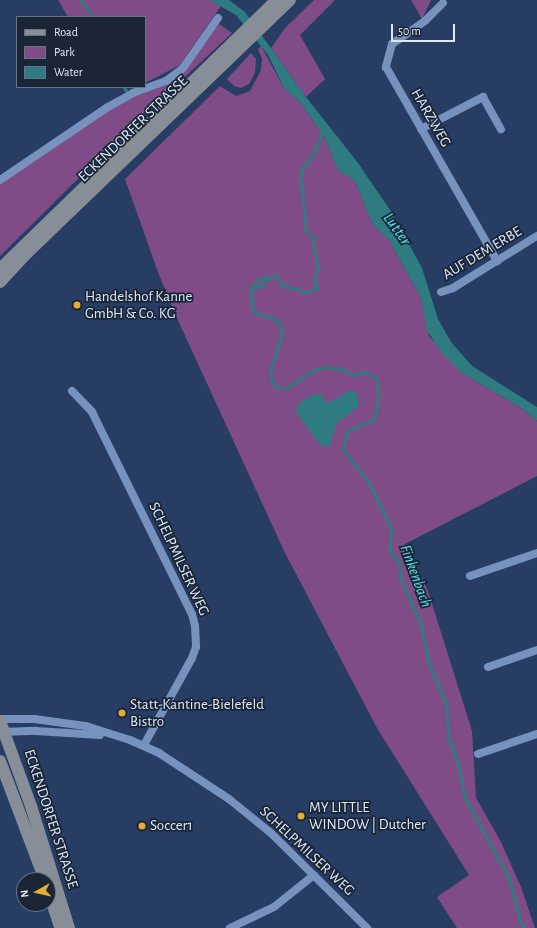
<!DOCTYPE html>
<html>
<head>
<meta charset="utf-8">
<style>
	body { margin:0 }
	#map { position:relative; width:537px; height:928px; overflow:hidden; background:#273d64; font-family:"Alegreya Sans",sans-serif }
	div>[style] { position:absolute }
	.green>* { inset:0; background:#7f4c88 }
	.water>* { inset:0; background:#2e7c81 }
	.stream>* { height:2.5px; margin:-1.25px; padding:0 1.25px; transform-origin:1.25px; border-radius:1.25px; background:#2e7c81 }
	.street>* { height:8px; margin:-4px; padding:0 4px; transform-origin:4px; border-radius:4px; background:#7892be }
	.secondary>* { height:12px; margin:-6px; padding:0 6px; transform-origin:6px; border-radius:6px; background:#878e97 }
	.dots>* { width:11px; height:11px; translate:-50% -50%; box-sizing:border-box; border:2px solid #1a2536; border-radius:50% }
	span { translate:-50% -50%; white-space:nowrap; text-align:center; line-height:1.15; -webkit-text-stroke:3.5px #1a2536; paint-order:stroke }
	.street-label { font-size:15px; color:#dee9fd }
	.poi-label { font-size:15px; color:#dee9fd }
	.left { translate:0 -50%; text-align:left }
	.water-label { font-size:16px; color:#55e8f2; font-style:italic }
	.legend { position:absolute; left:16px; top:16px; width:130px; height:72px; box-sizing:border-box; background:#1a2536; border:1px solid #687386; margin:0; padding:5px 7px; list-style:none; font-size:12px; color:#dee9fd }
	.legend li { display:flex; align-items:center; gap:8px; height:20px }
	.legend b { width:20px; border:1px solid #687386 }
	.north { position:absolute; left:16px; top:872px; width:40px; height:40px; box-sizing:border-box; background:#1a2536; border:1px solid #687386; border-radius:50%; rotate:262deg; font-size:11px; font-weight:700; line-height:16px; text-align:center; color:#dee9fd }
	.north::after { content:''; display:block; margin:auto; width:14px; height:18px; background:#e6ad36; clip-path:polygon(50% 0,100% 100%,50% 72%,0 100%) }
	.scale { position:absolute; left:391px; top:24px; width:64px; height:18px; box-sizing:border-box; border:2px solid #dee9fd; border-top:0; padding-left:5px; font-size:12px; line-height:14px; white-space:nowrap; color:#dee9fd; -webkit-text-stroke:3px #1a2536; paint-order:stroke }
</style>
</head>
<body>
<div id="map">
	<div class="green">
		<i style="clip-path:polygon(58px 0,209px 0,221px 6px,180px 65px,145px 83px,145px 17px,68px 17px)"></i>
		<i style="clip-path:polygon(314px 0,335px 0,300px 35px,325px 79px,306px 97px,271px 48px,285px 28px)"></i>
		<i style="clip-path:polygon(411px 0,431px 0,422px 19px)"></i>
		<i style="clip-path:polygon(219px 24px,232px 33px,110px 147px,0 256px,0 182px,100px 115px,134px 97px,170px 84px)"></i>
		<i style="clip-path:polygon(261px 46px,284px 88px,300px 102px,324px 136px,338px 170px,355px 181px,373px 225px,389px 240px,421px 298px,429px 336px,462px 373px,523px 409px,537px 421px,537px 476px,405px 544px,428px 591px,472px 731px,476px 798px,501px 842px,521px 887px,535px 928px,457px 928px,437px 897px,469px 875px,377px 728px,285px 553px,181px 327px,159px 275px,125px 179px,220px 86px,236px 96px,250px 91px,261px 70px,262px 59px,258px 49px)"></i>
		<i style="clip-path:polygon(251px 53px,256px 59px,255px 73px,249px 84px,241px 88px,234px 86px,227px 79px)"></i>
	</div>
	<div class="water">
		<i style="clip-path:polygon(209px 0,229px 0,245px 12px,306px 97px,358px 163px,392px 213px,422px 268px,438px 319px,451px 342px,472px 366px,537px 407px,537px 421px,523px 409px,462px 373px,442px 353px,427px 331px,421px 298px,389px 240px,373px 225px,355px 181px,338px 170px,324px 136px,300px 102px,284px 88px,268px 55px,236px 15px)"></i>
		<i style="clip-path:polygon(354px 390px,359px 399px,358px 407px,337px 423px,329px 447px,320px 445px,296px 412px,297px 407px,303px 400px,315px 394px,321px 394px,326px 402px,331px 402px,348px 391px)"></i>
	</div>
	<div class="stream">
		<i style="left:81px;top:0;width:21px;rotate:55deg"></i>
		<i style="left:124px;top:87px;width:4px;rotate:56deg"></i>
		<i style="left:323px;top:131px;width:21px;rotate:109deg"></i>
		<i style="left:316px;top:151px;width:23px;rotate:128deg"></i>
		<i style="left:302px;top:169px;width:9px;rotate:96deg"></i>
		<i style="left:301px;top:178px;width:55px;rotate:83.8deg"></i>
		<i style="left:307px;top:233px;width:9px;rotate:27deg"></i>
		<i style="left:315px;top:237px;width:7px;rotate:106deg"></i>
		<i style="left:313px;top:244px;width:23px;rotate:77deg"></i>
		<i style="left:318px;top:266px;width:16px;rotate:101deg"></i>
		<i style="left:315px;top:282px;width:7px;rotate:63deg"></i>
		<i style="left:318px;top:288px;width:11px;rotate:153deg"></i>
		<i style="left:308px;top:293px;width:26px;rotate:-164deg"></i>
		<i style="left:283px;top:286px;width:13px;rotate:-129deg"></i>
		<i style="left:275px;top:276px;width:15px;rotate:169deg"></i>
		<i style="left:260px;top:279px;width:13px;rotate:132deg"></i>
		<i style="left:251px;top:289px;width:20px;rotate:84deg"></i>
		<i style="left:253px;top:309px;width:3px;rotate:72deg"></i>
		<i style="left:254px;top:312px;width:21px;rotate:19deg"></i>
		<i style="left:274px;top:319px;width:11px;rotate:41deg"></i>
		<i style="left:282px;top:326px;width:13px;rotate:94deg"></i>
		<i style="left:281px;top:339px;width:32px;rotate:108deg"></i>
		<i style="left:271px;top:369px;width:13px;rotate:86deg"></i>
		<i style="left:272px;top:382px;width:8px;rotate:45deg"></i>
		<i style="left:278px;top:388px;width:9px"></i>
		<i style="left:287px;top:388px;width:30px;rotate:-34deg"></i>
		<i style="left:312px;top:371px;width:13px;rotate:-18deg"></i>
		<i style="left:324px;top:367px;width:18px;rotate:6deg"></i>
		<i style="left:342px;top:369px;width:13px;rotate:27deg"></i>
		<i style="left:354px;top:375px;width:11px;rotate:-15deg"></i>
		<i style="left:365px;top:372px;width:13px;rotate:27deg"></i>
		<i style="left:377px;top:378px;width:21px;rotate:85deg"></i>
		<i style="left:379px;top:399px;width:22px;rotate:103deg"></i>
		<i style="left:374px;top:420px;width:28px;rotate:157deg"></i>
		<i style="left:348px;top:431px;width:20px;rotate:105deg"></i>
		<i style="left:343px;top:450px;width:41px;rotate:50.9deg"></i>
		<i style="left:369px;top:482px;width:52px;rotate:63.9deg"></i>
		<i style="left:392px;top:529px;width:22px;rotate:95deg"></i>
		<i style="left:390px;top:551px;width:14px;rotate:51deg"></i>
		<i style="left:399px;top:562px;width:16px;rotate:83deg"></i>
		<i style="left:401px;top:578px;width:50px;rotate:66.5deg"></i>
		<i style="left:421px;top:624px;width:42px;rotate:77.6deg"></i>
		<i style="left:430px;top:665px;width:43px;rotate:67deg"></i>
		<i style="left:447px;top:705px;width:33px;rotate:87deg"></i>
		<i style="left:449px;top:738px;width:30px;rotate:70deg"></i>
		<i style="left:459px;top:766px;width:32px;rotate:79deg"></i>
		<i style="left:465px;top:797px;width:94px;rotate:61.5deg"></i>
		<i style="left:510px;top:880px;width:44px;rotate:75.7deg"></i>
		<i style="left:521px;top:923px;width:6px;rotate:51deg"></i>
		<i style="left:251px;top:288px;width:11px;rotate:-10deg"></i>
		<i style="left:262px;top:286px;width:10px;rotate:-53deg"></i>
	</div>
	<div class="street">
		<i style="left:443px;top:3px;width:25px;rotate:135deg"></i>
		<i style="left:425px;top:21px;width:40px;rotate:145.1deg"></i>
		<i style="left:392px;top:44px;width:24px;rotate:105deg"></i>
		<i style="left:386px;top:67px;width:224px;rotate:60.2deg"></i>
		<i style="left:421px;top:129px;width:70px;rotate:-27.3deg"></i>
		<i style="left:483px;top:97px;width:37px;rotate:61deg"></i>
		<i style="left:0;top:180px;width:130px;rotate:-34.1deg"></i>
		<i style="left:108px;top:107px;width:29px;rotate:-29deg"></i>
		<i style="left:133px;top:93px;width:35px;rotate:-20deg"></i>
		<i style="left:166px;top:81px;width:21px;rotate:-37deg"></i>
		<i style="left:183px;top:68px;width:61px;rotate:-55deg"></i>
		<i style="left:441px;top:292px;width:13px;rotate:-18deg"></i>
		<i style="left:453px;top:288px;width:99px;rotate:-31.8deg"></i>
		<i style="left:72px;top:391px;width:29px;rotate:46deg"></i>
		<i style="left:92px;top:412px;width:225px;rotate:63.7deg"></i>
		<i style="left:192px;top:614px;width:12px;rotate:76deg"></i>
		<i style="left:195px;top:626px;width:21px;rotate:87deg"></i>
		<i style="left:196px;top:647px;width:12px;rotate:110deg"></i>
		<i style="left:192px;top:658px;width:99px;rotate:118.9deg"></i>
		<i style="left:470px;top:576px;width:71px;rotate:-18.9deg"></i>
		<i style="left:488px;top:667px;width:52px;rotate:-19.1deg"></i>
		<i style="left:0;top:719px;width:34px"></i>
		<i style="left:34px;top:719px;width:52px;rotate:7.7deg"></i>
		<i style="left:86px;top:726px;width:46px;rotate:17.7deg"></i>
		<i style="left:130px;top:740px;width:32px;rotate:24deg"></i>
		<i style="left:159px;top:753px;width:84px;rotate:33.3deg"></i>
		<i style="left:229px;top:799px;width:55px;rotate:39.1deg"></i>
		<i style="left:272px;top:834px;width:134px;rotate:44.7deg"></i>
		<i style="left:0;top:732px;width:36px;rotate:-2deg"></i>
		<i style="left:36px;top:731px;width:64px;rotate:3.6deg"></i>
		<i style="left:478px;top:754px;width:62px;rotate:-18.7deg"></i>
		<i style="left:230px;top:928px;width:49px;rotate:-25.5deg"></i>
		<i style="left:274px;top:907px;width:51px;rotate:-38.7deg"></i>
	</div>
	<div class="secondary">
		<i style="left:0;top:269px;width:386px;rotate:-44.2deg"></i>
		<i style="left:0;top:282px;width:40px;rotate:-47deg"></i>
		<i style="left:27px;top:253px;width:365px;rotate:-43.9deg"></i>
		<i style="left:0;top:721px;width:90px;rotate:70deg"></i>
		<i style="left:31px;top:806px;width:128px;rotate:72.7deg"></i>
		<i style="left:0;top:761px;width:127px;rotate:69.3deg"></i>
		<i style="left:48px;top:890px;width:40px;rotate:72deg"></i>
	</div>
	<div class="dots">
		<i style="left:77px;top:305px;background:#e6ad36"></i>
		<i style="left:122px;top:713px;background:#e6ad36"></i>
		<i style="left:301px;top:816px;background:#e6ad36"></i>
		<i style="left:142px;top:826px;background:#e6ad36"></i>
	</div>
	<div class="street-label">
		<span style="left:431px;top:118px;rotate:60deg">HARZWEG</span>
		<span style="left:133px;top:129px;rotate:-44deg">ECKENDORFER STRASSE</span>
		<span style="left:482px;top:253px;rotate:-31deg">AUF DEM ERBE</span>
		<span style="left:179px;top:559px;rotate:65deg">SCHELPMILSER WEG</span>
		<span style="left:51px;top:819px;rotate:72deg">ECKENDORFER STRASSE</span>
		<span style="left:307px;top:851px;rotate:43deg">SCHELPMILSER WEG</span>
	</div>
	<div class="poi-label">
		<span class="left" style="left:85px;top:305px">Handelshof Kanne<br>GmbH &amp; Co. KG</span>
		<span class="left" style="left:130px;top:713px">Statt-Kantine-Bielefeld<br>Bistro</span>
		<span class="left" style="left:309px;top:816px">MY LITTLE<br>WINDOW | Dutcher</span>
		<span class="left" style="left:150px;top:826px">Soccer1</span>
	</div>
	<div class="water-label">
		<span style="left:397px;top:229px;rotate:54deg">Lutter</span>
		<span style="left:416px;top:576px;rotate:70deg">Finkenbach</span>
	</div>
	<ul class="legend">
	<li><b style="height:5px;background:#878e97"></b>Road</li>
	<li><b style="height:11px;background:#7f4c88"></b>Park</li>
	<li><b style="height:11px;background:#2e7c81"></b>Water</li>
	</ul>
	<div class="north">N</div>
	<div class="scale">50 m</div>
</div>
</body>
</html>
